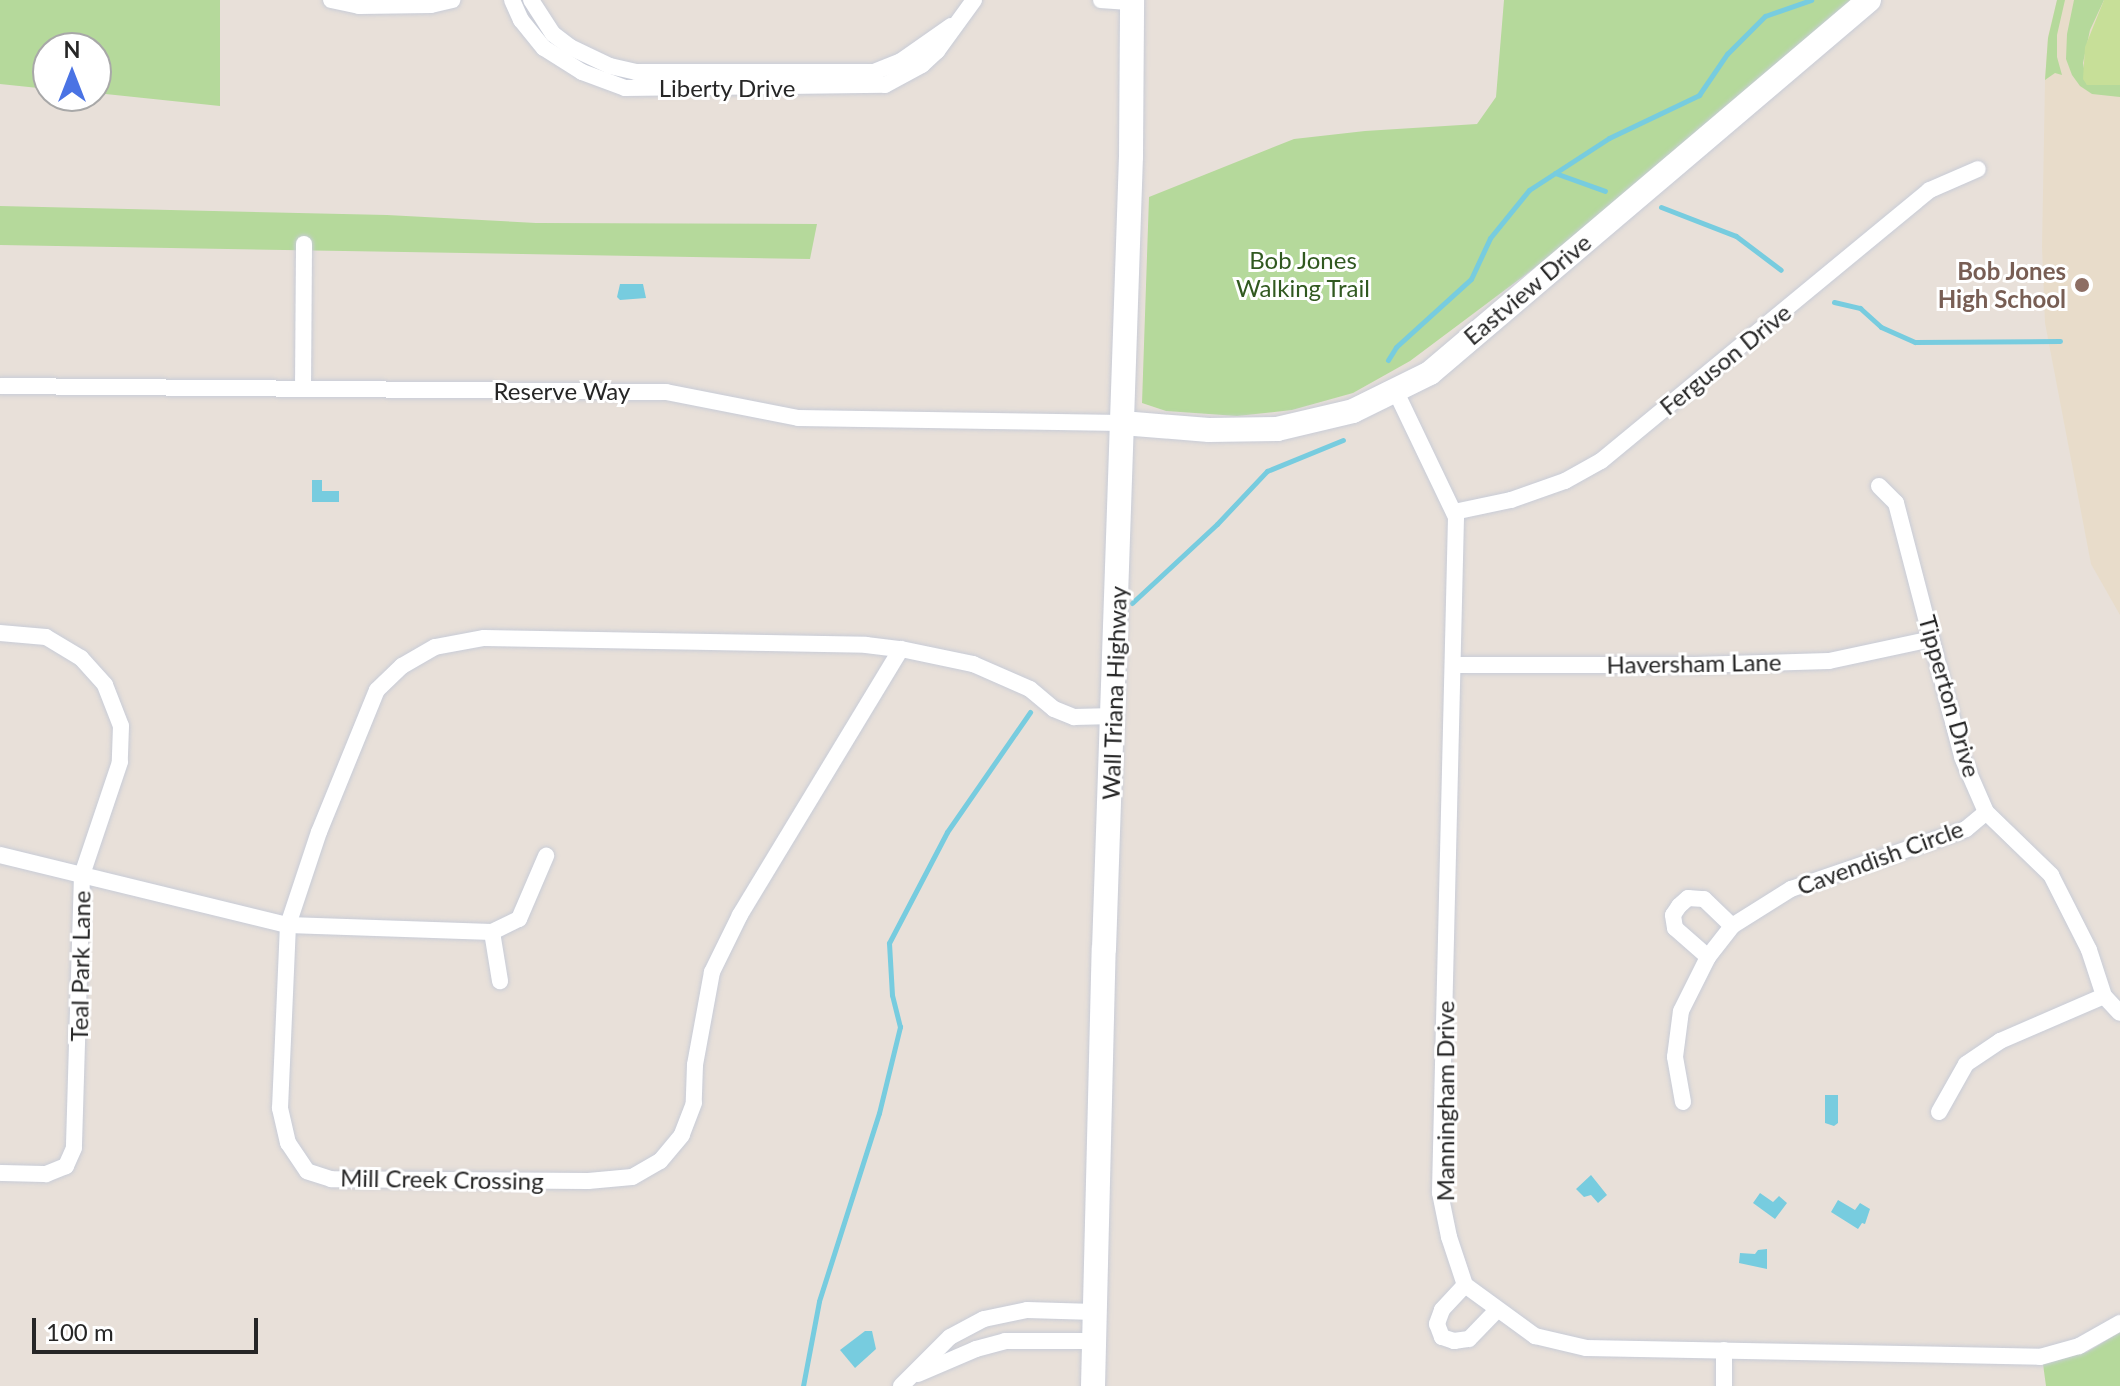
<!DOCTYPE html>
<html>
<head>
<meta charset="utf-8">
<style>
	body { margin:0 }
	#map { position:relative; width:2120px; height:1386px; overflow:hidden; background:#e8e0d9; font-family:Lato,sans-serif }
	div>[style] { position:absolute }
	.education>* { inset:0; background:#e8dcca }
	.green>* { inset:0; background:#b5d99b }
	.pitch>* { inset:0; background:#c7df98 }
	.water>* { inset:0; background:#77ccdf }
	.stream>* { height:5px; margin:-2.5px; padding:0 2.5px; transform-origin:2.5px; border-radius:2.5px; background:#77ccdf }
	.roads { filter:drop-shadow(0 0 2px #c8ccd7) drop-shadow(0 0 2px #c8ccd7) }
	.street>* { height:16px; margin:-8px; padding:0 8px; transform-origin:8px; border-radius:8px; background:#fff }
	.secondary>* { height:24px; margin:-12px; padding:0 12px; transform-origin:12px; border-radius:12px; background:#fff }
	.dots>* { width:22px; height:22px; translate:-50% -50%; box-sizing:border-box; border:4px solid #fff; border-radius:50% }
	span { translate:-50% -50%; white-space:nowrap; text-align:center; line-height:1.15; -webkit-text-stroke:6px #fff; paint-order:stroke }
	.street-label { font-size:24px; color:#262626 }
	.park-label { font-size:24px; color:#315920 }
	.education-label { font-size:24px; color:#785e54; font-weight:700 }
	.right { translate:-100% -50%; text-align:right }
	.north { position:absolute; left:32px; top:32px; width:80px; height:80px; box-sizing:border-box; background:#fff; border:2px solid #a8a8a8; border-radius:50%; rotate:0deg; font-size:22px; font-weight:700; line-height:32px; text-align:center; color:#262626 }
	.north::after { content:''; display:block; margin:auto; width:28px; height:36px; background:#4a73e4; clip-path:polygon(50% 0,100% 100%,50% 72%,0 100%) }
	.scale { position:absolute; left:32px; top:1318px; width:226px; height:36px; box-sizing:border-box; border:4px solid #262626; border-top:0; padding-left:10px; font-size:24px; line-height:28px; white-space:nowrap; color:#262626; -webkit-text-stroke:6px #fff; paint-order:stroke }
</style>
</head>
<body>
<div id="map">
	<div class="education">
		<i style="clip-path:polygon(2057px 0,2120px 0,2120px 615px,2091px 564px,2045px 323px,2042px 247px,2045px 80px,2048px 36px)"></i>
	</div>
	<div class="green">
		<i style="clip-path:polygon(0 0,220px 0,220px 106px,96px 93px,96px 48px,48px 48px,48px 89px,0 84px)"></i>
		<i style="clip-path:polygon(1504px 0,1859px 0,1533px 269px,1410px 361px,1353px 393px,1292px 410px,1237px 416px,1166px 411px,1142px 403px,1149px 197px,1294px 139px,1365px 131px,1477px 124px,1496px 97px)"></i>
		<i style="clip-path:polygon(2057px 0,2065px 0,2057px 35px,2057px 57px,2062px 75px,2055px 73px,2045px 80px,2048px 38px)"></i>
		<i style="clip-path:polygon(2074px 0,2104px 0,2090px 30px,2083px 63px,2087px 85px,2120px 85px,2120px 97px,2092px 94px,2080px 86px,2072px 75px,2066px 59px,2067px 34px)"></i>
		<i style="clip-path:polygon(0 206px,387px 215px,536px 223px,817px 224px,810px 259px,0 245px)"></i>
		<i style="clip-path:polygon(2120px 1332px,2120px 1386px,2046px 1386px,2043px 1364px,2087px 1352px)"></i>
	</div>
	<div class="pitch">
		<i style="clip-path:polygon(2104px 0,2120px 0,2120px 85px,2087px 85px,2083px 79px,2085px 47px)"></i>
	</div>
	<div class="water">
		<i style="clip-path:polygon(620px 284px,643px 284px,646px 298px,620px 300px,617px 297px)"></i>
		<i style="clip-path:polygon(312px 480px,322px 480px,322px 491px,339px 491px,339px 502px,312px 502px)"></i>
		<i style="clip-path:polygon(1825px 1095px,1838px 1095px,1838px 1123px,1834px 1126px,1825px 1123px)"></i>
		<i style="clip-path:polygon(1591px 1175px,1607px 1195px,1598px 1203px,1591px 1195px,1584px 1197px,1576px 1189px)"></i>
		<i style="clip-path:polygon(1760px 1193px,1773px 1202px,1779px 1196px,1787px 1203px,1775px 1219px,1753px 1203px)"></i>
		<i style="clip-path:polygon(1838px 1200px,1855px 1210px,1860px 1203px,1870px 1209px,1865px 1224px,1862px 1223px,1858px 1229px,1831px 1212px)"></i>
		<i style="clip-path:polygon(1767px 1249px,1767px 1269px,1739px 1263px,1740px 1253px,1755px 1254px,1758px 1250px)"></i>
		<i style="clip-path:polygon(865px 1331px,872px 1331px,876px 1349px,855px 1368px,840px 1350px)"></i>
	</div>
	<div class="stream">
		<i style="left:1555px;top:173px;width:53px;rotate:19.8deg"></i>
		<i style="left:1661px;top:207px;width:80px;rotate:21.1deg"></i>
		<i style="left:1736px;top:236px;width:56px;rotate:37.1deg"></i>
		<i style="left:1834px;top:302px;width:27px;rotate:13deg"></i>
		<i style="left:1860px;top:308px;width:28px;rotate:42deg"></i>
		<i style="left:1881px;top:327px;width:37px;rotate:24deg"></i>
		<i style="left:1915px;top:342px;width:145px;rotate:-0.4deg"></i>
		<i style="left:1388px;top:360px;width:15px;rotate:-58deg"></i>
		<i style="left:1396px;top:347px;width:101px;rotate:-42.2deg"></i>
		<i style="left:1471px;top:279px;width:45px;rotate:-65.1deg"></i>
		<i style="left:1490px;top:238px;width:62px;rotate:-50.9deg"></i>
		<i style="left:1529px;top:190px;width:95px;rotate:-33deg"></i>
		<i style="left:1609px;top:138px;width:100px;rotate:-25.5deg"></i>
		<i style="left:1699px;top:95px;width:50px;rotate:-55.7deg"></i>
		<i style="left:1727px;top:54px;width:54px;rotate:-45deg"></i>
		<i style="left:1765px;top:16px;width:49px;rotate:-19.2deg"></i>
		<i style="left:1132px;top:603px;width:116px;rotate:-42.9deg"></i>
		<i style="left:1217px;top:524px;width:73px;rotate:-46.7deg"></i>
		<i style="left:1267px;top:471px;width:82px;rotate:-22.2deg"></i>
		<i style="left:803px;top:1386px;width:86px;rotate:-79.3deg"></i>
		<i style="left:819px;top:1301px;width:197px;rotate:-72.3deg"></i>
		<i style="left:879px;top:1113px;width:89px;rotate:-76.3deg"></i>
		<i style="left:900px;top:1027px;width:33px;rotate:-104deg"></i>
		<i style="left:892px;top:995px;width:52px;rotate:-93.3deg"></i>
		<i style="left:889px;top:943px;width:125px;rotate:-62.4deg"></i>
		<i style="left:947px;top:832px;width:146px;rotate:-55.3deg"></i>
	</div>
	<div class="roads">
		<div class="street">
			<i style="left:331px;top:0;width:29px;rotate:12deg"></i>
			<i style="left:359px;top:6px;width:72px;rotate:-0.8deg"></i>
			<i style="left:431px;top:5px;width:22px;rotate:-13deg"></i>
			<i style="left:512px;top:0;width:22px;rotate:66deg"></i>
			<i style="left:521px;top:20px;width:36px;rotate:51deg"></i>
			<i style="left:544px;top:48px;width:45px;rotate:32.3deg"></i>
			<i style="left:582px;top:72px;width:46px;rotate:20.4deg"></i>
			<i style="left:625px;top:88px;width:260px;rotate:-0.7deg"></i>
			<i style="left:885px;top:85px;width:42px;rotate:-28.4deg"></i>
			<i style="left:922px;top:65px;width:21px;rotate:-43deg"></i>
			<i style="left:937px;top:51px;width:63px;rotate:-54deg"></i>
			<i style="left:531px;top:0;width:40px;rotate:57.1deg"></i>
			<i style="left:553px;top:34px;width:21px;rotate:37deg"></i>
			<i style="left:570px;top:47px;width:44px;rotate:25.4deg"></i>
			<i style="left:610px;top:66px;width:27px;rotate:13deg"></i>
			<i style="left:636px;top:72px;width:238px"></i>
			<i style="left:874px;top:72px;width:29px;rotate:-22deg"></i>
			<i style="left:901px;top:61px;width:61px;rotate:-35deg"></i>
			<i style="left:1101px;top:0;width:31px;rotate:4deg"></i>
			<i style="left:0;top:386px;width:666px;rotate:0.52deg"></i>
			<i style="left:666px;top:392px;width:135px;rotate:11.1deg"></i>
			<i style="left:798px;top:418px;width:324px;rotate:0.9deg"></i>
			<i style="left:303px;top:389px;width:145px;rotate:-89.6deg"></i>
			<i style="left:1396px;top:392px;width:139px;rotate:64.4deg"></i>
			<i style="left:1456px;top:517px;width:676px;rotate:91.36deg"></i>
			<i style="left:1440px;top:1193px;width:45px;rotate:78.4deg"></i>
			<i style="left:1449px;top:1237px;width:51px;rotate:71.6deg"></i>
			<i style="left:1465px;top:1285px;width:87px;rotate:36.1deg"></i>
			<i style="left:1535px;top:1336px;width:52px;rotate:13.2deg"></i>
			<i style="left:1586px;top:1348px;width:454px;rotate:1.1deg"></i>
			<i style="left:2040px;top:1357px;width:41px;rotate:-15.8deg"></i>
			<i style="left:2079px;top:1346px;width:47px;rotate:-29.3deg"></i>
			<i style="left:1879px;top:486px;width:24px;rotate:45deg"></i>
			<i style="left:1896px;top:503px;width:262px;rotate:75.4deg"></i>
			<i style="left:1962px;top:757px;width:60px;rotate:66.4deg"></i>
			<i style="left:1986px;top:812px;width:91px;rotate:44.1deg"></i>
			<i style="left:2051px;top:875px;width:84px;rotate:63.1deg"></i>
			<i style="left:2089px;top:950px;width:48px;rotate:71.9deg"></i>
			<i style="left:2104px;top:996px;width:23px;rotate:47deg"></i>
			<i style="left:1454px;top:512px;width:58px;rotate:-11.9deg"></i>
			<i style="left:1511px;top:500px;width:57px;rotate:-19.4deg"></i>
			<i style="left:1565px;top:481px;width:41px;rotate:-29.1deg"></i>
			<i style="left:1601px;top:461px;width:426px;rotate:-39.5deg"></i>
			<i style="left:1930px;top:190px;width:52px;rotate:-23.6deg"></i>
			<i style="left:0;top:633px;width:46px;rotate:5deg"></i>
			<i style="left:46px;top:637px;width:41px;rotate:31deg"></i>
			<i style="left:81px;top:658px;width:36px;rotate:48deg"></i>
			<i style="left:105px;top:685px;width:44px;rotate:68.7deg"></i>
			<i style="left:121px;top:726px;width:36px;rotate:92deg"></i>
			<i style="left:120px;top:762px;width:119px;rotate:108.6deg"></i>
			<i style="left:82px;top:875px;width:273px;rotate:91.7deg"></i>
			<i style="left:74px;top:1148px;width:20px;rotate:114deg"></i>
			<i style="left:66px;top:1166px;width:22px;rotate:158deg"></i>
			<i style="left:46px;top:1174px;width:46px;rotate:-178.8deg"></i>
			<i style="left:901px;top:649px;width:311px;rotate:121.2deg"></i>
			<i style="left:740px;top:915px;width:64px;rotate:116.2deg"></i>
			<i style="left:712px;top:972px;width:95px;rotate:100.4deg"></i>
			<i style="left:695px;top:1065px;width:38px;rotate:92deg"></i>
			<i style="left:694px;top:1103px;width:34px;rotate:111deg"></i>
			<i style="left:682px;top:1135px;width:34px;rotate:130deg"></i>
			<i style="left:660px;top:1161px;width:32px;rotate:150deg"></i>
			<i style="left:632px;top:1177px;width:44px;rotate:174.8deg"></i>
			<i style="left:588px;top:1181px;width:257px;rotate:-179.6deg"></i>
			<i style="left:331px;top:1179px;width:25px;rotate:-162deg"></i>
			<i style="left:307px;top:1171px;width:34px;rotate:-124deg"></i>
			<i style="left:288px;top:1143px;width:36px;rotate:-103deg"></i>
			<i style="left:280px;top:1108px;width:183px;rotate:-87.5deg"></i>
			<i style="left:288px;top:925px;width:98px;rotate:-71.6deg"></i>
			<i style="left:319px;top:832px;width:153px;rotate:-67.8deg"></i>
			<i style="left:377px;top:690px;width:35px;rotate:-44deg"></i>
			<i style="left:402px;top:666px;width:38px;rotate:-30deg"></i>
			<i style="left:435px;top:647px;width:50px;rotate:-10.4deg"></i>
			<i style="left:484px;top:638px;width:382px;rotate:1deg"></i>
			<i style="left:866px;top:645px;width:35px;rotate:7deg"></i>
			<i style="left:901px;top:649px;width:74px;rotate:11.8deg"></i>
			<i style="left:973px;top:664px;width:62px;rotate:23.7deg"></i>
			<i style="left:1030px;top:689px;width:31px;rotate:40deg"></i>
			<i style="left:1054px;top:709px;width:22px;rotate:22deg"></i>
			<i style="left:1074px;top:717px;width:40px;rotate:-1.4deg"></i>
			<i style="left:1454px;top:665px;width:241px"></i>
			<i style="left:1695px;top:665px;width:134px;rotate:-1.7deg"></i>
			<i style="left:1829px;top:661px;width:105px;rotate:-12.1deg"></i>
			<i style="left:0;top:855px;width:296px;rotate:13.7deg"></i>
			<i style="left:288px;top:925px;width:204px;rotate:2deg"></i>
			<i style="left:492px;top:932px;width:30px;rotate:-26deg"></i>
			<i style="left:519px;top:919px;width:69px;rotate:-66.8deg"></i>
			<i style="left:492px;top:932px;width:50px;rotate:80.7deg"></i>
			<i style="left:1708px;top:957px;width:44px;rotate:-138.7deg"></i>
			<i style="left:1675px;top:928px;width:13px;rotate:-99deg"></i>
			<i style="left:1673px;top:915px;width:11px;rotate:-56deg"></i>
			<i style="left:1679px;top:906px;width:12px;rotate:-42deg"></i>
			<i style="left:1688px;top:898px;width:16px;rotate:4deg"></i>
			<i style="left:1704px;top:899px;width:39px;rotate:44deg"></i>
			<i style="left:1683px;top:1102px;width:46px;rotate:-100.1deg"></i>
			<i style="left:1675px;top:1057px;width:46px;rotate:-82.6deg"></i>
			<i style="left:1681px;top:1011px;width:60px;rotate:-63.4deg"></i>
			<i style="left:1708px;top:957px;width:39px;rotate:-52deg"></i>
			<i style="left:1732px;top:926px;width:70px;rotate:-32.1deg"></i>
			<i style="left:1791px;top:889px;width:185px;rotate:-18.9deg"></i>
			<i style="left:1966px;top:829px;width:26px;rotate:-40deg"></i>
			<i style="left:1939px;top:1112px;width:55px;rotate:-60.6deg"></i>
			<i style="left:1966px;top:1064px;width:41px;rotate:-34.1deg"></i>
			<i style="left:2000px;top:1041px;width:113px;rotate:-23.4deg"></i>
			<i style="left:1465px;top:1285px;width:34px;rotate:133deg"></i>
			<i style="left:1442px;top:1310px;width:15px;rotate:110deg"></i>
			<i style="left:1437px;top:1324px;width:14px;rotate:69deg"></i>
			<i style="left:1442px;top:1337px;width:13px;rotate:18deg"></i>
			<i style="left:1454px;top:1341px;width:15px;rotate:-8deg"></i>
			<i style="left:1469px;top:1339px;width:39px;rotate:-46deg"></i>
			<i style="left:918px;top:1374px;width:63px;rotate:-23.3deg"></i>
			<i style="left:976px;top:1349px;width:30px;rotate:-15deg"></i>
			<i style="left:1005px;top:1341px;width:89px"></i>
			<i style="left:901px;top:1386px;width:69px;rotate:-45deg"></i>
			<i style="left:950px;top:1337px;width:38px;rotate:-28deg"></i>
			<i style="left:984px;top:1319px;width:44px;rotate:-11.8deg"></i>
			<i style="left:1027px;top:1310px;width:68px;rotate:1.7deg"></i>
			<i style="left:1724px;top:1386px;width:36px;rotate:-90deg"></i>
		</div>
		<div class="secondary">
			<i style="left:1122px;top:423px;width:87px;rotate:4.6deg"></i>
			<i style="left:1209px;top:430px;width:68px;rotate:-0.8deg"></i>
			<i style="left:1277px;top:429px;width:78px;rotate:-13.3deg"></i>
			<i style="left:1353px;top:411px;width:86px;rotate:-26.3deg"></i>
			<i style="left:1430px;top:373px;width:576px;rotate:-40.35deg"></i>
			<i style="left:1093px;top:1386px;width:437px;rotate:-88.6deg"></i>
			<i style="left:1104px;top:949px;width:792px;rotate:-88.05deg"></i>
			<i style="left:1131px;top:157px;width:157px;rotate:-89.6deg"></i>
		</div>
	</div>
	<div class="dots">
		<i style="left:2082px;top:285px;background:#8d6e63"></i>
	</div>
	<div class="street-label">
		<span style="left:727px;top:88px">Liberty Drive</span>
		<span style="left:1527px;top:289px;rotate:-40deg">Eastview Drive</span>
		<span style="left:1725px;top:359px;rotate:-39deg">Ferguson Drive</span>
		<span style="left:562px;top:391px">Reserve Way</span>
		<span style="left:1694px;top:663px;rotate:-1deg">Haversham Lane</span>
		<span style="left:1114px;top:693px;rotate:-88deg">Wall Triana Highway</span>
		<span style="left:1950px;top:696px;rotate:74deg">Tipperton Drive</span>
		<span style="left:1880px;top:857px;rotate:-20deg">Cavendish Circle</span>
		<span style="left:80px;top:966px;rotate:-89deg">Teal Park Lane</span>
		<span style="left:1445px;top:1101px;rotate:-90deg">Manningham Drive</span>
		<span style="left:442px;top:1179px;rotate:1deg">Mill Creek Crossing</span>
	</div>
	<div class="park-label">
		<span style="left:1303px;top:274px">Bob Jones<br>Walking Trail</span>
	</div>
	<div class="education-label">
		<span class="right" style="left:2066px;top:285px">Bob Jones<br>High School</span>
	</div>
	<div class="north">N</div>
	<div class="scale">100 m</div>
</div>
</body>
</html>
